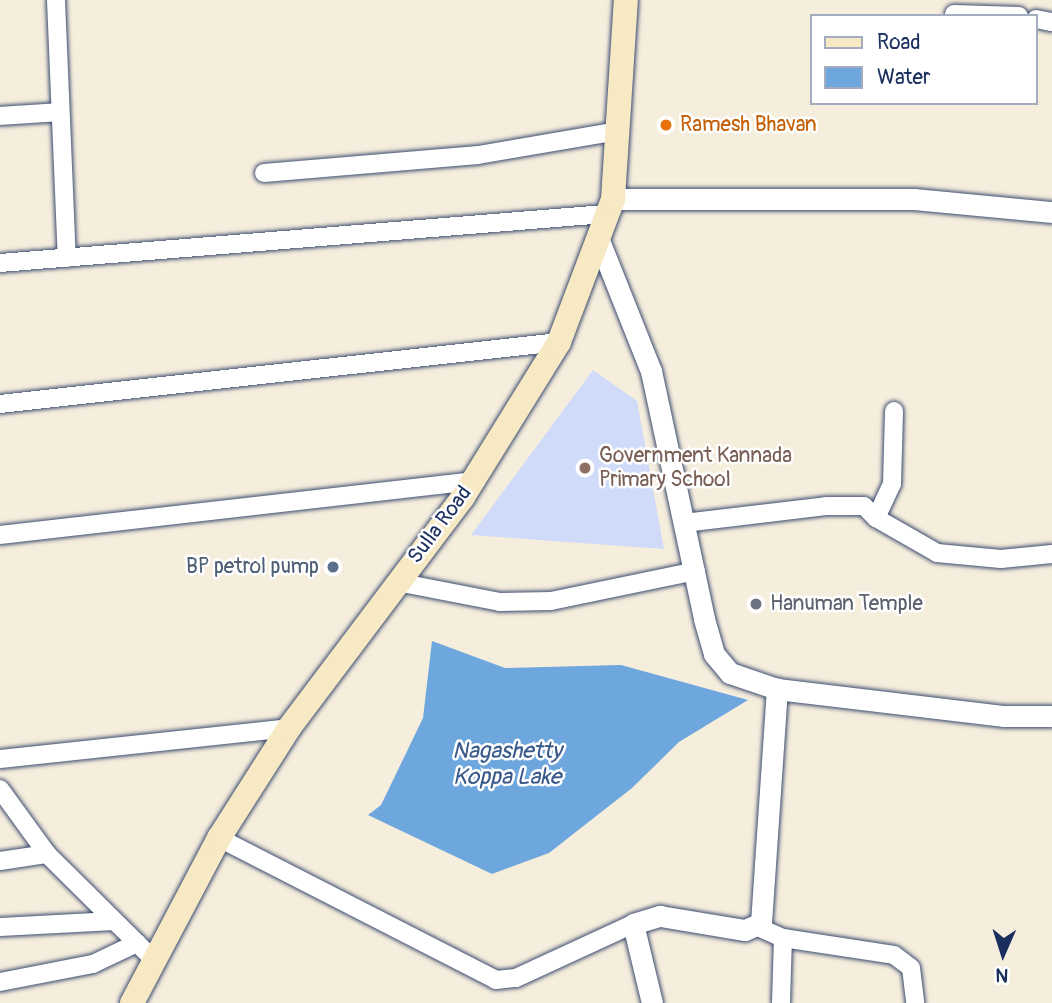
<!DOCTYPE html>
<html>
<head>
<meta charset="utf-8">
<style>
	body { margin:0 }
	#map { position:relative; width:1052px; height:1003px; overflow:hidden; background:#f6eedd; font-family:Pangolin,sans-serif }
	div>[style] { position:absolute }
	.built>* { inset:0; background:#d0daf9 }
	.water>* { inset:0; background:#6da7dd }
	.roads { filter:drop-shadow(0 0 2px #3c4c71) drop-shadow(0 0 2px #3c4c71) }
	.minor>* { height:18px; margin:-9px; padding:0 9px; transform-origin:9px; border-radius:9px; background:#fff }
	.tertiary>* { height:21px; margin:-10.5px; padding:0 10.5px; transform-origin:10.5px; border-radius:10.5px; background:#fff }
	.secondary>* { height:24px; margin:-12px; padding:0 12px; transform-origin:12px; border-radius:12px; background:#f6e9c3 }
	.dots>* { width:19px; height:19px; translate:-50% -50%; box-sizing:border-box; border:4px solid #fff; border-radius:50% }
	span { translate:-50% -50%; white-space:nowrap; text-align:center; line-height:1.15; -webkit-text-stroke:5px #fff; paint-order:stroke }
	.food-label { font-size:21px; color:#c56008 }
	.left { translate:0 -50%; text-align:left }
	.education-label { font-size:21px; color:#785e54 }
	.street-label { font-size:21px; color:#1b2f5e }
	.service-label { font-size:21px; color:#4e5e75 }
	.right { translate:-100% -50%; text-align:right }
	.worship-label { font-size:21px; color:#5b616d }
	.water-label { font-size:23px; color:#38598a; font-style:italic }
	.legend { position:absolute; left:810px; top:14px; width:228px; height:91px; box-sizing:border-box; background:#fff; border:2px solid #a4acbf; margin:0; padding:9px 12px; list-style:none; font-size:21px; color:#1b2f5e }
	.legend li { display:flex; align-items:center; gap:14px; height:35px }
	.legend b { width:35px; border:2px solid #a4acbf }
	.north { position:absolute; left:968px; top:919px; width:70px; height:70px; -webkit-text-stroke:5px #fff; paint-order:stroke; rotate:183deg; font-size:19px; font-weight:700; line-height:28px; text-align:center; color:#1b2f5e }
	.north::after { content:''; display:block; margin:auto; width:24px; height:32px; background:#1b2f5e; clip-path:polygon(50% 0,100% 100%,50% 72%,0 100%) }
</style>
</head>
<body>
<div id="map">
	<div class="built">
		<i style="clip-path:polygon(593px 370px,637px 401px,664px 549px,471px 535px)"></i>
	</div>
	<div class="water">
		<i style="clip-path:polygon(432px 641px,505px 668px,621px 665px,748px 700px,679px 742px,632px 788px,549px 853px,492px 874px,368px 815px,381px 805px,423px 718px)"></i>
	</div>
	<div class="roads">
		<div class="minor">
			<i style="left:56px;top:0;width:258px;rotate:87.6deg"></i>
			<i style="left:954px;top:14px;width:65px;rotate:1.8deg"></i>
			<i style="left:1036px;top:19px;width:16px;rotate:11deg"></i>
			<i style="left:0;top:116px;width:60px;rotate:-3.8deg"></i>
			<i style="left:264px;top:173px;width:215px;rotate:-4.8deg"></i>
			<i style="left:478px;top:155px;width:143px;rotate:-9.7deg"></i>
			<i style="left:0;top:263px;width:607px;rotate:-4.63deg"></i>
			<i style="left:0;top:404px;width:562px;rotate:-6.33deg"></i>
			<i style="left:876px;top:518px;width:70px;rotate:29.8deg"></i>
			<i style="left:937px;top:553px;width:64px;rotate:5.4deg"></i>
			<i style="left:1001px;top:559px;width:51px;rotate:-5.6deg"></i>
			<i style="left:684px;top:523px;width:143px;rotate:-6.8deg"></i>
			<i style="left:826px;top:506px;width:38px"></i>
			<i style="left:864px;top:506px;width:17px;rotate:45deg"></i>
			<i style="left:876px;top:518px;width:38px;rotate:-65deg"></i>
			<i style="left:892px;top:484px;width:73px;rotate:-88.4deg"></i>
			<i style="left:0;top:535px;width:476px;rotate:-6.5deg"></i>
			<i style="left:397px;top:582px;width:105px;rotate:11deg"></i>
			<i style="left:500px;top:602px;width:51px;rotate:-1.1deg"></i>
			<i style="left:551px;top:601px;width:148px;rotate:-11.7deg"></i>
			<i style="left:0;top:759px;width:291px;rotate:-6.1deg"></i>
			<i style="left:0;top:789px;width:80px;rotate:54.1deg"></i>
			<i style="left:47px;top:854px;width:148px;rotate:44.7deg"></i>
			<i style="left:219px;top:838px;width:311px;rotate:27.1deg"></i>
			<i style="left:496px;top:980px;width:20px;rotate:-6deg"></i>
			<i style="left:516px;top:978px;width:129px;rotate:-24.8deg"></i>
			<i style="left:0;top:861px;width:48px;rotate:-8.5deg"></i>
			<i style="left:0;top:927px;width:114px;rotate:-3deg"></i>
			<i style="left:758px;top:927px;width:27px;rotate:24deg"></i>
			<i style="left:783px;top:938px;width:65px;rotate:91.8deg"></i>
			<i style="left:783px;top:938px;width:112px;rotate:8.7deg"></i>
			<i style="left:894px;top:955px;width:21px;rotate:37deg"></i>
			<i style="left:911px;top:968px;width:35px;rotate:83deg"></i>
			<i style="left:0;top:982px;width:95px;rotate:-11deg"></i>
			<i style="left:93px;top:964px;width:49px;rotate:-25.5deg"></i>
		</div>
		<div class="tertiary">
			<i style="left:613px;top:199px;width:301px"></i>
			<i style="left:914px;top:199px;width:139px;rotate:5.4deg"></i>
			<i style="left:598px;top:238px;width:143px;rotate:68.3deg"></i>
			<i style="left:651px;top:371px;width:254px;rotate:77.9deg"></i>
			<i style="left:704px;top:619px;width:36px;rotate:74deg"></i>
			<i style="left:714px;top:654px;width:25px;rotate:50deg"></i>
			<i style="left:730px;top:673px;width:50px;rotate:18.8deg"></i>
			<i style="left:777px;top:689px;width:229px;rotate:6.8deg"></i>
			<i style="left:1004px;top:716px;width:48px"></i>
			<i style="left:652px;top:1003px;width:81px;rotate:-103.5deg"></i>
			<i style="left:633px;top:924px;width:28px;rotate:-17deg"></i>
			<i style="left:660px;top:916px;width:86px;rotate:9.4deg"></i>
			<i style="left:745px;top:930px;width:17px;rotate:-24deg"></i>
			<i style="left:761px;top:923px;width:235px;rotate:-86.1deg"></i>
		</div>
		<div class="secondary">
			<i style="left:132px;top:1003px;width:187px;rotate:-62.2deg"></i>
			<i style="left:219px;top:838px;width:130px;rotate:-57.5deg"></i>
			<i style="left:289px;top:728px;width:289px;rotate:-53deg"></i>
			<i style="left:463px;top:497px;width:182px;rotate:-58.2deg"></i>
			<i style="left:559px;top:342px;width:153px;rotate:-69.3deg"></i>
			<i style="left:613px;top:199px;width:199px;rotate:-86.3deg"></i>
		</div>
	</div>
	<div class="dots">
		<i style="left:666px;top:125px;background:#e8710a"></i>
		<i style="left:585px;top:468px;background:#8d6e63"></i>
		<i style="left:333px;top:567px;background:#5c6f8a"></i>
		<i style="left:756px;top:604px;background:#6b7280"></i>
	</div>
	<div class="food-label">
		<span class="left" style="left:680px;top:125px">Ramesh Bhavan</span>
	</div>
	<div class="education-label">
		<span class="left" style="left:599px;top:468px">Government Kannada<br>Primary School</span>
	</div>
	<div class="street-label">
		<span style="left:440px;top:525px;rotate:-53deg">Sulla Road</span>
	</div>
	<div class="service-label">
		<span class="right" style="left:319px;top:567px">BP petrol pump</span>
	</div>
	<div class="worship-label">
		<span class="left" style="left:770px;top:604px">Hanuman Temple</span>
	</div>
	<div class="water-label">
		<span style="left:507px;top:764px">Nagashetty<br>Koppa Lake</span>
	</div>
	<ul class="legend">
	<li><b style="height:9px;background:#f6e9c3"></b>Road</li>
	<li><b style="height:19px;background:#6da7dd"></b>Water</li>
	</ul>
	<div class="north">N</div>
</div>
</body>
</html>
